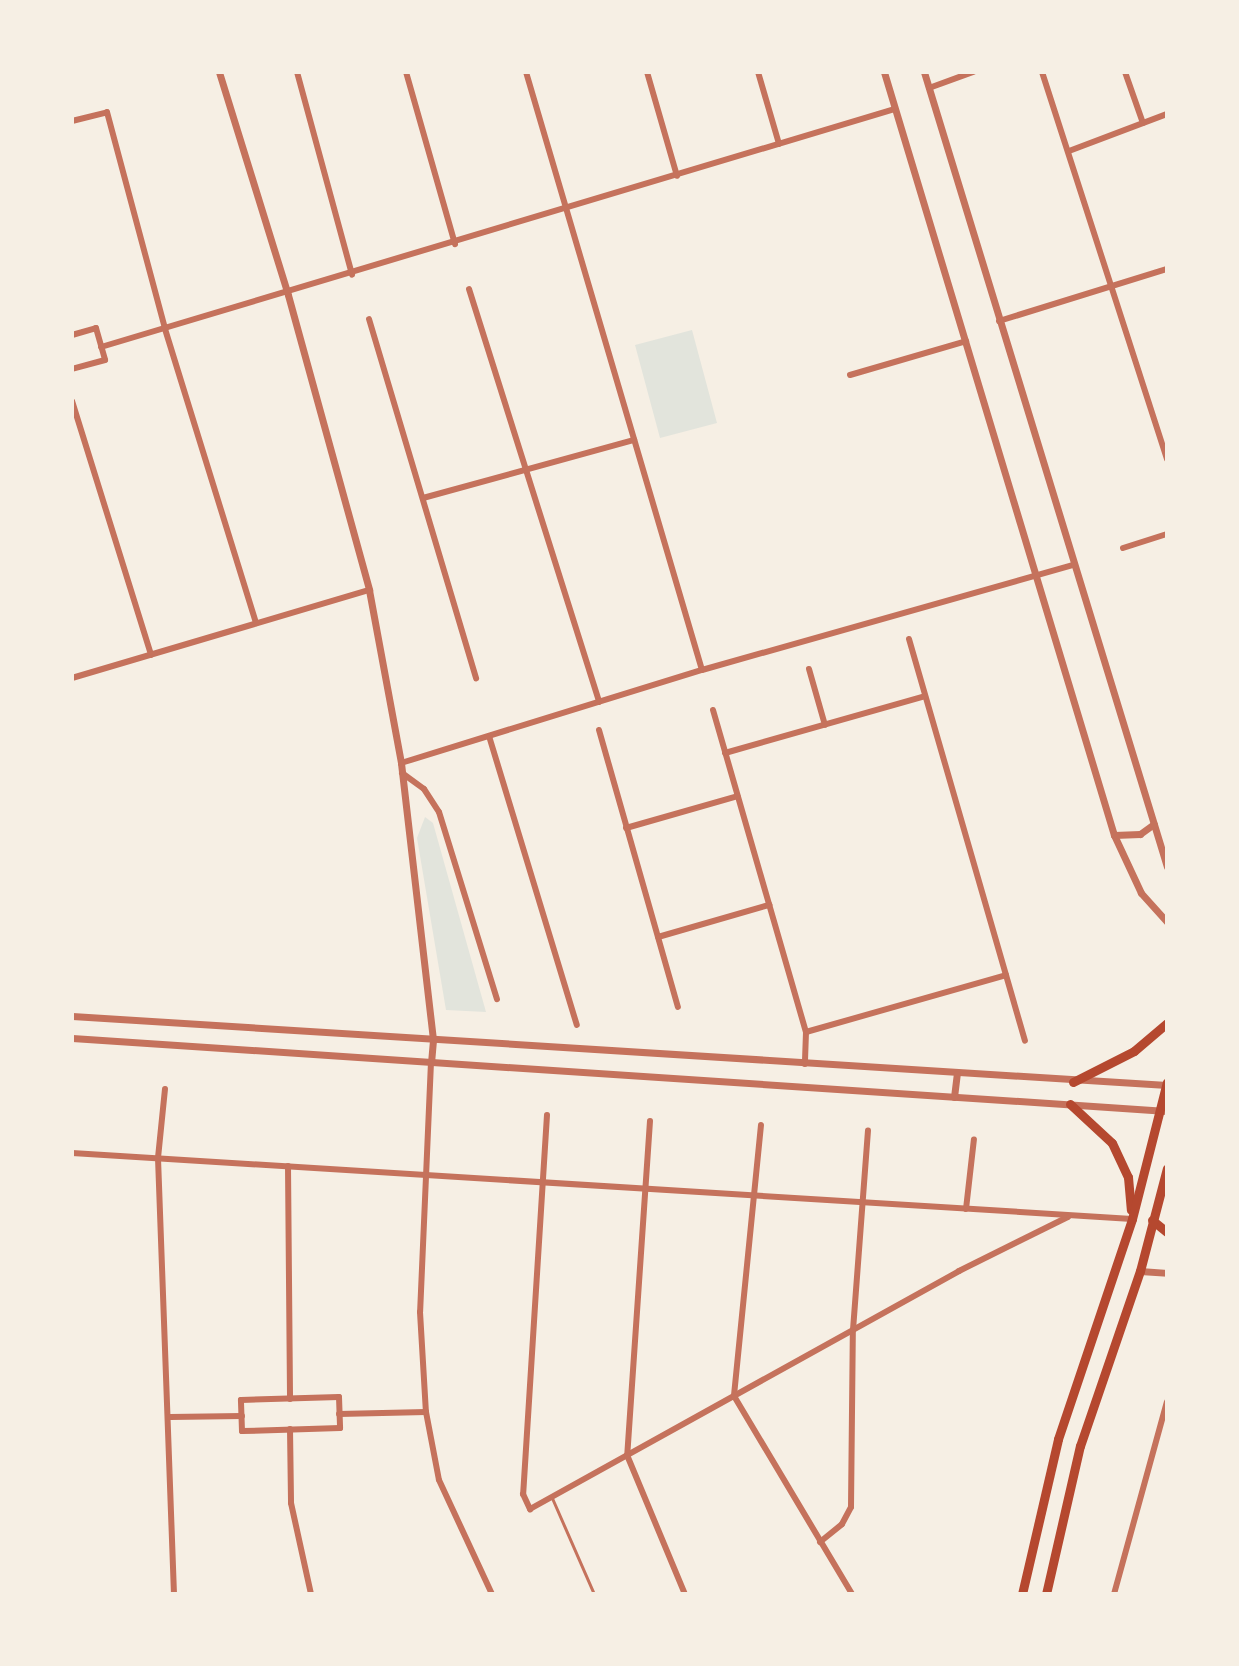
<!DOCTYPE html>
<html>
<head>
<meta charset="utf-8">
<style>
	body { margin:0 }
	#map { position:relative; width:1239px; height:1666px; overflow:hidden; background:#f6efe4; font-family:"Open Sans",sans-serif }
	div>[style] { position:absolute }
	.green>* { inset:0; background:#e2e4dc }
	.service>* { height:3px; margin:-1.5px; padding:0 1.5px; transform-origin:1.5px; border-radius:1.5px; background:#c5725c }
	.minor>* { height:6px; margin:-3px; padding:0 3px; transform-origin:3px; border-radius:3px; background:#c5725c }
	.tertiary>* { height:7px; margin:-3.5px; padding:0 3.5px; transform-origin:3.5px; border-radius:3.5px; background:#c5725c }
	.primary>* { height:9px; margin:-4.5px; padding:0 4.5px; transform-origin:4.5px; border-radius:4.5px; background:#b5482f }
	span { translate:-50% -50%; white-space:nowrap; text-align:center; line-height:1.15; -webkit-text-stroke:7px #f6efe4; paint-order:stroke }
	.frame { position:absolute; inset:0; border:74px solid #f6efe4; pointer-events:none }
</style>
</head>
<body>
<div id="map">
	<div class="green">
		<i style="clip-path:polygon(692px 330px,717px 423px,660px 438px,635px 345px)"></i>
		<i style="clip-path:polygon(425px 817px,433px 823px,486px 1012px,446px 1010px,417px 838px)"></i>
	</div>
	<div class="service">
		<i style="left:552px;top:1498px;width:105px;rotate:66.4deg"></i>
	</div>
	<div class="minor">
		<i style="left:297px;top:72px;width:210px;rotate:74.8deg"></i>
		<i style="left:406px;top:72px;width:179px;rotate:74.1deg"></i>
		<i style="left:526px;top:72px;width:623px;rotate:73.6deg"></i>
		<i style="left:647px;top:72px;width:108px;rotate:73.9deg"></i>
		<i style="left:758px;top:72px;width:75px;rotate:73.7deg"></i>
		<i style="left:1042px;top:72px;width:407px;rotate:72.1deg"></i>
		<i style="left:1125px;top:72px;width:54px;rotate:70.6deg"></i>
		<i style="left:929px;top:88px;width:47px;rotate:-20deg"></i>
		<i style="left:72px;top:121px;width:36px;rotate:-14deg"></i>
		<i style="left:107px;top:112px;width:225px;rotate:75deg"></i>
		<i style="left:165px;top:329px;width:308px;rotate:72.8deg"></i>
		<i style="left:1069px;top:151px;width:105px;rotate:-20.7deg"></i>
		<i style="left:469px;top:289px;width:433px;rotate:72.5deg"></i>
		<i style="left:369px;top:319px;width:375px;rotate:73.4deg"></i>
		<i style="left:999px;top:321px;width:176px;rotate:-17.2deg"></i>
		<i style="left:72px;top:335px;width:25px;rotate:-16deg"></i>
		<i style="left:96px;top:328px;width:33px;rotate:74deg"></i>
		<i style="left:105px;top:360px;width:34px;rotate:165deg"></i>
		<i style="left:101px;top:347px;width:829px;rotate:-16.69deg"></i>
		<i style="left:850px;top:375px;width:121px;rotate:-16.3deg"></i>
		<i style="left:72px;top:401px;width:266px;rotate:72.7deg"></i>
		<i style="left:423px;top:498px;width:219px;rotate:-15.4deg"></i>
		<i style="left:1123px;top:548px;width:46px;rotate:-17.7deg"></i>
		<i style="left:909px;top:639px;width:418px;rotate:73.9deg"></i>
		<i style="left:809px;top:669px;width:58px;rotate:74.1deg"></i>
		<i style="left:72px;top:678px;width:310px;rotate:-16.5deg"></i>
		<i style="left:713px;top:710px;width:335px;rotate:73.9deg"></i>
		<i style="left:806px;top:1032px;width:32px;rotate:92deg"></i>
		<i style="left:599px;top:730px;width:288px;rotate:74.1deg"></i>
		<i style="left:489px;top:736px;width:302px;rotate:73.1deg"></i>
		<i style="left:725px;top:753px;width:208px;rotate:-15.9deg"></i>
		<i style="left:401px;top:763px;width:315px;rotate:-17.2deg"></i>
		<i style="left:702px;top:670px;width:385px;rotate:-15.8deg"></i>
		<i style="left:402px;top:773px;width:27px;rotate:36deg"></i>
		<i style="left:424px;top:789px;width:27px;rotate:57deg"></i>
		<i style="left:439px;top:812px;width:196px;rotate:72.8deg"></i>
		<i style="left:626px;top:828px;width:116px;rotate:-15.9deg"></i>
		<i style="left:658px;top:937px;width:116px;rotate:-16.1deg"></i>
		<i style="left:806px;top:1032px;width:208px;rotate:-15.9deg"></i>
		<i style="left:431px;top:1062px;width:250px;rotate:92.5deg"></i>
		<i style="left:420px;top:1312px;width:100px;rotate:86.6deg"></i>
		<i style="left:426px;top:1412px;width:69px;rotate:79.2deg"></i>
		<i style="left:439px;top:1480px;width:126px;rotate:65.1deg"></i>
		<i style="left:165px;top:1089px;width:69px;rotate:95.8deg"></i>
		<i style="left:158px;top:1158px;width:436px;rotate:87.9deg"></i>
		<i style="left:547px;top:1115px;width:380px;rotate:93.6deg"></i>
		<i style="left:523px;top:1494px;width:17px;rotate:65deg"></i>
		<i style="left:530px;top:1509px;width:491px;rotate:-29deg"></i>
		<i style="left:959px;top:1271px;width:122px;rotate:-26.4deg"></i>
		<i style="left:650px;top:1121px;width:335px;rotate:93.9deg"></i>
		<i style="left:627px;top:1455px;width:151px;rotate:67.4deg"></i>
		<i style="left:761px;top:1125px;width:272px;rotate:95.7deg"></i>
		<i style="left:734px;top:1396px;width:230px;rotate:59.2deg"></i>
		<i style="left:72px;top:1153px;width:1062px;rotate:3.56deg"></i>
		<i style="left:288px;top:1166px;width:233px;rotate:89.5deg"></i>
		<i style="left:966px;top:1209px;width:70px;rotate:-83.5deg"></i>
		<i style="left:339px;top:1397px;width:31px;rotate:88deg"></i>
		<i style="left:340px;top:1428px;width:98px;rotate:178.2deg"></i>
		<i style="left:242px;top:1431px;width:31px;rotate:-92deg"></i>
		<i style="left:241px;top:1400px;width:98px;rotate:-1.8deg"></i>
		<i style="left:339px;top:1414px;width:87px;rotate:-1.3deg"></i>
		<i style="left:170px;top:1417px;width:72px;rotate:-0.8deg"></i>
		<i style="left:290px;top:1429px;width:74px;rotate:89.2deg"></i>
		<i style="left:291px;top:1503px;width:93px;rotate:77.6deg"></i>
		<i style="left:820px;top:1542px;width:28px;rotate:-39deg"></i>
		<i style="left:842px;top:1524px;width:19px;rotate:-62deg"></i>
		<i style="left:851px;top:1507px;width:177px;rotate:-89.4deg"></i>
		<i style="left:853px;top:1330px;width:200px;rotate:-85.7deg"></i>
		<i style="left:1114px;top:1594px;width:199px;rotate:-74.6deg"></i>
	</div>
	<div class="tertiary">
		<i style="left:219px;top:72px;width:233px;rotate:72.8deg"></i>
		<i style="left:288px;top:295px;width:306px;rotate:74.6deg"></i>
		<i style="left:369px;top:590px;width:176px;rotate:79.5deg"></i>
		<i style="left:401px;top:763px;width:279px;rotate:83.4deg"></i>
		<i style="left:433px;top:1040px;width:22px;rotate:95deg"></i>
		<i style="left:884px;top:72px;width:797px;rotate:73.23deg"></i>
		<i style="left:1114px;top:835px;width:64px;rotate:65deg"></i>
		<i style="left:1141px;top:893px;width:39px;rotate:48deg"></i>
		<i style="left:924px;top:72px;width:831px;rotate:73deg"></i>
		<i style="left:1114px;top:835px;width:26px;rotate:-2deg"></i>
		<i style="left:1140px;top:834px;width:17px;rotate:-36deg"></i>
		<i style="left:72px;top:1016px;width:1097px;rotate:3.61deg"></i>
		<i style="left:72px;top:1038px;width:1097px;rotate:3.81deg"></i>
		<i style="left:954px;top:1097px;width:23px;rotate:-83deg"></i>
		<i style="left:1140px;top:1271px;width:27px;rotate:4deg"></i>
	</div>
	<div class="primary">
		<i style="left:1073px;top:1082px;width:68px;rotate:-26.9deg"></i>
		<i style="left:1134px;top:1051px;width:43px;rotate:-40.3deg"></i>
		<i style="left:1070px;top:1104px;width:57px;rotate:42.9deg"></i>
		<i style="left:1112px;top:1143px;width:38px;rotate:65deg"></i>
		<i style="left:1128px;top:1177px;width:33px;rotate:85deg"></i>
		<i style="left:1152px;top:1220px;width:19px;rotate:39deg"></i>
		<i style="left:1022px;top:1594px;width:159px;rotate:-76.9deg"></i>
		<i style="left:1058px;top:1439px;width:232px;rotate:-71.4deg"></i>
		<i style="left:1132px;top:1219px;width:141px;rotate:-75.7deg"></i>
		<i style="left:1046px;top:1594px;width:152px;rotate:-77.1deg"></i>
		<i style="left:1080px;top:1446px;width:185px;rotate:-71.1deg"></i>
		<i style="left:1140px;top:1271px;width:106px;rotate:-75.3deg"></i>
	</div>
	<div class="frame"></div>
</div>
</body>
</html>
